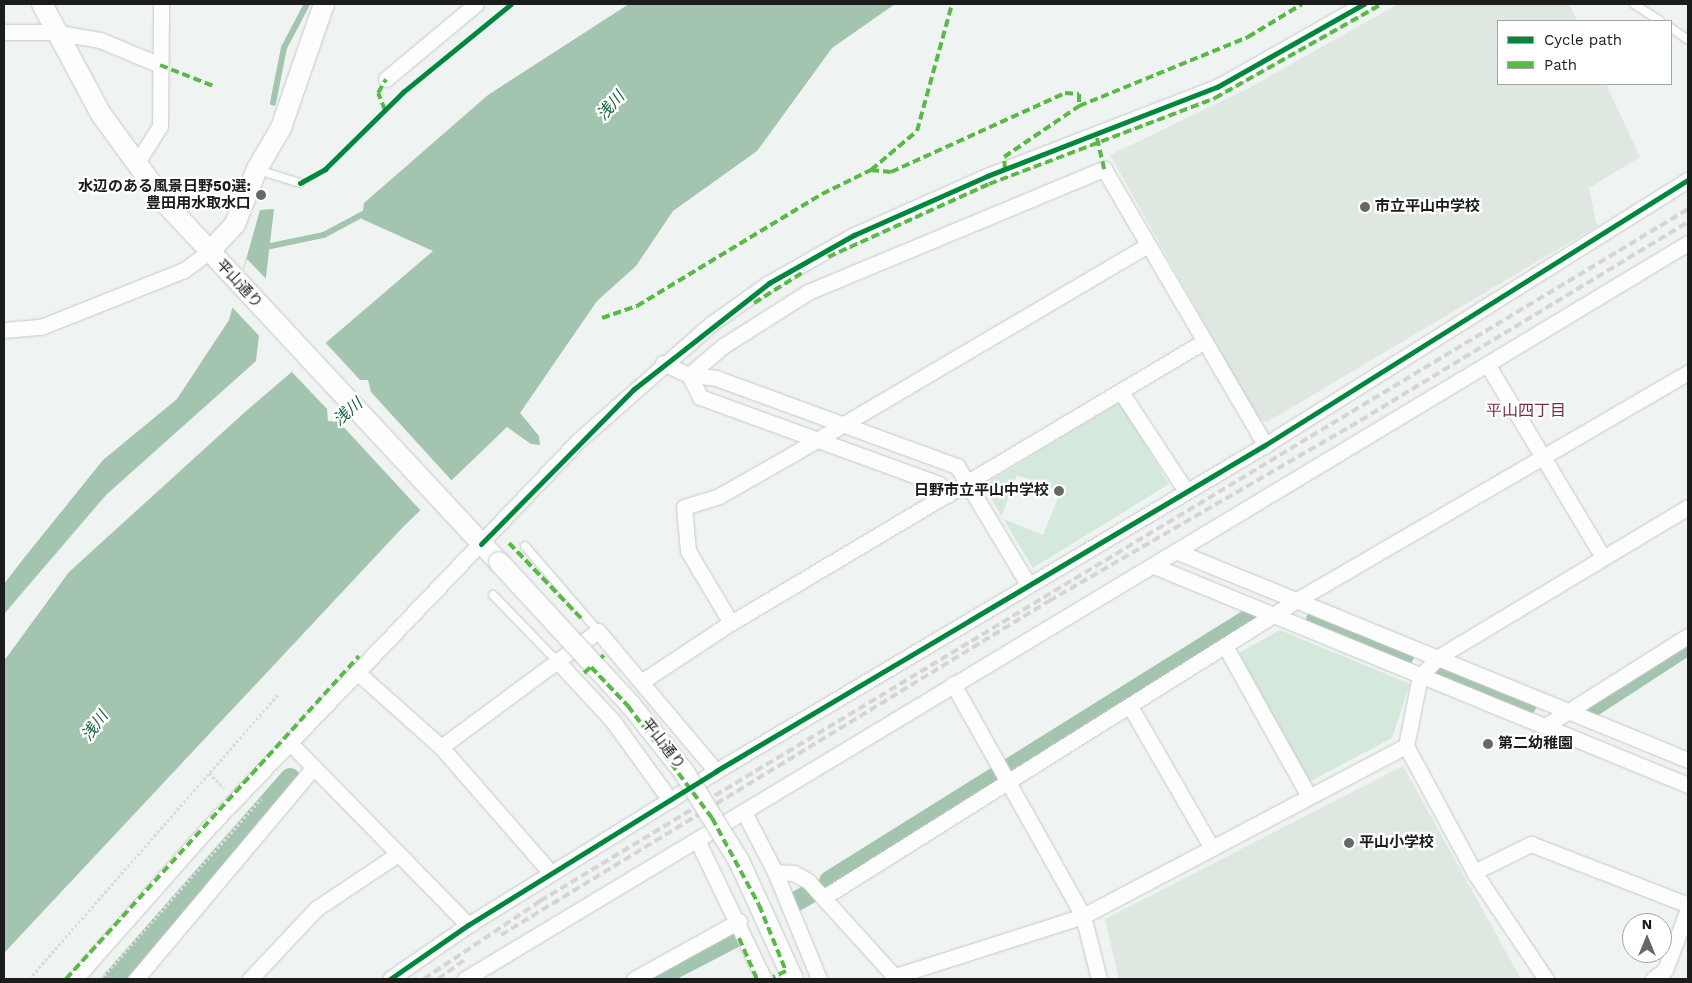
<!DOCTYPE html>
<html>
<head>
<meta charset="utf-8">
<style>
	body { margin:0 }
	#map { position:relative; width:1692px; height:983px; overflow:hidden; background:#eff3f1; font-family:"Work Sans","Noto Sans JP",sans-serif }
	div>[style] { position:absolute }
	.built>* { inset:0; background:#dee8e1 }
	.green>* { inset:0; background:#d5e8dc }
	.water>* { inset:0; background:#a3c4ae }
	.pier>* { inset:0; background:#eff3f1 }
	.stream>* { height:5.5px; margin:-2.75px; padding:0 2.75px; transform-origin:2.75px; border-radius:2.75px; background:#a3c4ae }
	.canal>* { height:20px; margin:-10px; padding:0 10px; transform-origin:10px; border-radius:10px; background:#a3c4ae }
	.path>* { height:3px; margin-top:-1.5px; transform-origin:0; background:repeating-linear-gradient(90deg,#dbdcdb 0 2.5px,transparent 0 5px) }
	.roads { filter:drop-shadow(0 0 1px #c6c9c7) drop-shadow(0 0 1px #c6c9c7) }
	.lane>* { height:8px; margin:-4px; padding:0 4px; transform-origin:4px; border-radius:4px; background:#fdfdfd }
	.street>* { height:15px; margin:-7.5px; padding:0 7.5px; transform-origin:7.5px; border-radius:7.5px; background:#fdfdfd }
	.secondary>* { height:20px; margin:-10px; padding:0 10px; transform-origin:10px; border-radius:10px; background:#fdfdfd }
	.rail>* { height:4px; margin-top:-2px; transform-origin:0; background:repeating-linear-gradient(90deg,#d5d5d5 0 8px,transparent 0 12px) }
	.bridges { filter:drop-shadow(0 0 1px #c6c9c7) drop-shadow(0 0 1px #c6c9c7) }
	.secondary-bridge>* { height:20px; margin:-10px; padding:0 10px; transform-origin:10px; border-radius:10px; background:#fdfdfd }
	.quiet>* { height:4px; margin-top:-2px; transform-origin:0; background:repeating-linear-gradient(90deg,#58b947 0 8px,transparent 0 12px) }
	.cycleway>* { height:5px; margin:-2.5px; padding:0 2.5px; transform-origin:2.5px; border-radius:2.5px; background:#00873e }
	.dots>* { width:14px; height:14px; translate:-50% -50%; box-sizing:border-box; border:2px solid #fff; border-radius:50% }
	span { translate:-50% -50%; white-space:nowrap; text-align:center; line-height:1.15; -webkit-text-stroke:4.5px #fff; paint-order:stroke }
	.poi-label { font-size:15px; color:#1a1d1b; font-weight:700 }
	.right { translate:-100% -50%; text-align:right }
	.left { translate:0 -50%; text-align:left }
	.street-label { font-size:15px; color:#1a1d1b }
	.water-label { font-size:16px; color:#17633b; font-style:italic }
	.neighbourhood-label { font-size:16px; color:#763043 }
	.frame { position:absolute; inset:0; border:5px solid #1a1d1b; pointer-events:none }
	.legend { position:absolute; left:1497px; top:20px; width:175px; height:65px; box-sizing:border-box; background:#fff; border:1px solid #a3a5a4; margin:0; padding:6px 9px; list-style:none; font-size:15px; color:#1a1d1b }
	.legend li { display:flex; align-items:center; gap:10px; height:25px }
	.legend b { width:25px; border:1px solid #a3a5a4 }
	.north { position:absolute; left:1622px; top:913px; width:50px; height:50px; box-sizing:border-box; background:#fff; border:1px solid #a3a5a4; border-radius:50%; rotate:0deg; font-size:14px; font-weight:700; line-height:20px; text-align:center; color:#1a1d1b }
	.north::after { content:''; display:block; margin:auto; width:18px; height:22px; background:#656866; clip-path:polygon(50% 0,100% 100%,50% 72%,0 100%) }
</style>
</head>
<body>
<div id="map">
	<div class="built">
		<i style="clip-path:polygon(1398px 4px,1569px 4px,1577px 21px,1498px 21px,1498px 84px,1606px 84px,1640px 157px,1589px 188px,1597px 226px,1267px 422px,1258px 419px,1110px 155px,1247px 89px)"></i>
		<i style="clip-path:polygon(1403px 766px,1521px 979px,1119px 979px,1105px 919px)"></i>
	</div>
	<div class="green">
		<i style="clip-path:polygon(evenodd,1116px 404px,1122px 405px,1169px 484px,1033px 568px,983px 485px,1116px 404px,1017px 475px,1050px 487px,1059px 496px,1043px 535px,1001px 518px,1017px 475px)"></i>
		<i style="clip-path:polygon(1280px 630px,1410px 684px,1392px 738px,1309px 782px,1239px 653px)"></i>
	</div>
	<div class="water">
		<i style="clip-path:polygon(629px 4px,895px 4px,832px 48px,757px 151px,673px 211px,636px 266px,597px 301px,520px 413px,539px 436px,540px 445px,531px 444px,507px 427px,404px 526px,4px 953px,4px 661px,69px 572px,245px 412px,433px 251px,362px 219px,364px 203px,488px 95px)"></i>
		<i style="clip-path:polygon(274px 209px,256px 361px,106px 495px,4px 614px,4px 584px,24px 558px,103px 460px,177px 399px,229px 320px,260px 210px)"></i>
	</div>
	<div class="pier">
		<i style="clip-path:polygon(247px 259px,270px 283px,262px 339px,231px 306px)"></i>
		<i style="clip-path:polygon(324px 341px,360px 380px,368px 380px,371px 392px,453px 482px,422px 512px,339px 422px,328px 421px,327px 409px,290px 370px)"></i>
	</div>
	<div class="stream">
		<i style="left:273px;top:103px;width:56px;rotate:-78.7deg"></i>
		<i style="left:284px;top:48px;width:50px;rotate:-62.4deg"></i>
		<i style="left:266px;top:247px;width:59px;rotate:-11.7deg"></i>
		<i style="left:324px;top:235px;width:51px;rotate:-28.1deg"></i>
	</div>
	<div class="canal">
		<i style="left:1316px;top:620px;width:95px;rotate:22.2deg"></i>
		<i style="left:1444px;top:672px;width:89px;rotate:21.7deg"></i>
		<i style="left:1594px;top:706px;width:112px;rotate:-33deg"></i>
		<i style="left:829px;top:881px;width:494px;rotate:-32deg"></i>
		<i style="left:797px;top:901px;width:14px;rotate:-30deg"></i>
		<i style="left:113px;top:979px;width:268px;rotate:-48.6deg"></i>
		<i style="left:655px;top:979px;width:91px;rotate:-27.4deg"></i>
	</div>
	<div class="path">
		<i style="left:209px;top:773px;width:21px;rotate:45deg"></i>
		<i style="left:29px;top:979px;width:378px;rotate:-48.8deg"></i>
		<i style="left:101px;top:979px;width:241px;rotate:-48.4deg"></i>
	</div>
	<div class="roads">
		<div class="lane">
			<i style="left:1634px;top:4px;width:31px;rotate:33deg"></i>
			<i style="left:1671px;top:28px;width:21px;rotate:35deg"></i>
			<i style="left:258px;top:170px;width:44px;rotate:17.2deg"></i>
			<i style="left:525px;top:546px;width:112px;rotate:49.3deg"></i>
			<i style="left:493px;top:595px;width:93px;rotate:45.9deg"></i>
		</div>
		<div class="street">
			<i style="left:4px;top:32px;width:50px"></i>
			<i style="left:54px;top:32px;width:47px;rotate:9.9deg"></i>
			<i style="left:100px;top:40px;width:65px;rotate:22.6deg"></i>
			<i style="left:386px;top:79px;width:117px;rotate:-39.8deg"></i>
			<i style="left:136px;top:164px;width:45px;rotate:-57.7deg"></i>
			<i style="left:160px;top:126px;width:122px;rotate:-89.5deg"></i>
			<i style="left:4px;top:330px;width:37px;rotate:-5deg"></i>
			<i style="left:41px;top:327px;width:154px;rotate:-21.7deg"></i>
			<i style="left:184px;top:270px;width:31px;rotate:-36deg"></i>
			<i style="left:663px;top:363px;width:29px;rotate:25deg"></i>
			<i style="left:689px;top:375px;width:27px;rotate:6deg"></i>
			<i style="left:716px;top:378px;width:257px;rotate:20.1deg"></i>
			<i style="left:957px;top:466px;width:138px;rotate:59deg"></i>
			<i style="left:1487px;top:364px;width:225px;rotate:59deg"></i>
			<i style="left:689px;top:375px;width:45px;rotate:-40.5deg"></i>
			<i style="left:723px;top:346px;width:101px;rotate:-32.4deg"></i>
			<i style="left:808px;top:292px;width:321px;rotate:-22.6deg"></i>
			<i style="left:1104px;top:169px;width:320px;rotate:59.7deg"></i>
			<i style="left:689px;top:375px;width:25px;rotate:63deg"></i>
			<i style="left:700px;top:397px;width:254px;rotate:20deg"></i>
			<i style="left:939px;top:484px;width:14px;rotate:51deg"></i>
			<i style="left:1121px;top:392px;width:118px;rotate:56.7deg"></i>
			<i style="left:1178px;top:552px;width:551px;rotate:22.19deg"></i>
			<i style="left:1154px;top:566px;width:577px;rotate:22.3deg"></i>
			<i style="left:731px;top:623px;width:84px;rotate:-120.8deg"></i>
			<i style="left:688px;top:551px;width:44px;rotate:-95.2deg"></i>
			<i style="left:684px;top:507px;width:37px;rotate:-17deg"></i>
			<i style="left:719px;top:496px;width:85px;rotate:-29.6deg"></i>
			<i style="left:793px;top:454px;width:412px;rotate:-30.5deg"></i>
			<i style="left:1225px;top:646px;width:172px;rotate:60.8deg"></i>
			<i style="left:559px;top:663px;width:78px;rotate:47.1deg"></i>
			<i style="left:612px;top:720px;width:99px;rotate:54.1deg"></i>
			<i style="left:358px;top:673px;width:111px;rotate:41.7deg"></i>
			<i style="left:441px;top:747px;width:167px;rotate:48.9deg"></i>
			<i style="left:644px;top:680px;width:96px;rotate:-33.5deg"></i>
			<i style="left:724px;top:627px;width:557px;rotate:-30.75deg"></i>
			<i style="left:953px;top:684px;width:266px;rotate:60.7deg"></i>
			<i style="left:1083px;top:916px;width:65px;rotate:75.7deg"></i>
			<i style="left:1131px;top:708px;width:158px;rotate:60deg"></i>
			<i style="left:1545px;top:726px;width:169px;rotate:-32.2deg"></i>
			<i style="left:290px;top:743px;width:255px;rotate:45.6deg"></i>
			<i style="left:1406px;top:746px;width:143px;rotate:61.6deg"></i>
			<i style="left:1474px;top:872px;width:129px;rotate:56.1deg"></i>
			<i style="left:441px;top:747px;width:195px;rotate:-36.5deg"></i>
			<i style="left:598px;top:631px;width:183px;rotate:49.9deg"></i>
			<i style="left:744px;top:812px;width:68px;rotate:62.7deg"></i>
			<i style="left:775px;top:872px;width:116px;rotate:67.6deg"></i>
			<i style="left:697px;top:840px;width:154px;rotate:64.3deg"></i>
			<i style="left:775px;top:872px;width:19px;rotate:3deg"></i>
			<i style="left:794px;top:873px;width:16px;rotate:30deg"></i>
			<i style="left:808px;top:881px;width:132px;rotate:47.8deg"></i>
			<i style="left:1474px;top:872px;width:64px;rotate:-26.2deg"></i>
			<i style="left:1531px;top:844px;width:168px;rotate:21.2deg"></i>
			<i style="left:824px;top:897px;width:559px;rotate:-32.12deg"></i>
			<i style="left:1297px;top:600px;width:453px;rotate:-30.2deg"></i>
			<i style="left:895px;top:976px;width:197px;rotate:-17.7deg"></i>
			<i style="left:1083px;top:916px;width:365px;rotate:-27.8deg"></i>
			<i style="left:1406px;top:746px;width:71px;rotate:-78.7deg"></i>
			<i style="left:1420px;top:676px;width:28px;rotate:-45deg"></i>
			<i style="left:1440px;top:656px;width:289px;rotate:-31deg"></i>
			<i style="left:75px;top:979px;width:201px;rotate:-48.6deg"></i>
			<i style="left:208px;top:828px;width:537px;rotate:-46.28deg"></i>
			<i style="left:579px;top:440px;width:176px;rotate:-41.3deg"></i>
			<i style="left:711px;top:324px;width:71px;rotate:-35.3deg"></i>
			<i style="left:769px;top:283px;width:98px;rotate:-29.5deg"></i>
			<i style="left:854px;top:235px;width:145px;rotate:-23.9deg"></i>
			<i style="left:987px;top:176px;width:247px;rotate:-21.2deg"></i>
			<i style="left:1217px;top:87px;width:169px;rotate:-29.5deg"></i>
			<i style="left:136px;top:979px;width:274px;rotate:-50deg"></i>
			<i style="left:250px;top:979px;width:98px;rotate:-46.7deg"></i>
			<i style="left:317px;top:908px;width:97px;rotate:-33.7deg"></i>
			<i style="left:390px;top:979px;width:95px;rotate:-34.7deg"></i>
			<i style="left:468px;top:925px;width:292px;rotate:-31.8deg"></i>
			<i style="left:716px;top:771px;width:638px;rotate:-30.7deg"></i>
			<i style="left:1265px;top:445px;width:499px;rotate:-32.1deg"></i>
			<i style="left:465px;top:979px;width:1427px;rotate:-31.04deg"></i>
			<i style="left:634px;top:979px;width:120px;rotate:-28.9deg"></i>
			<i style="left:1653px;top:979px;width:15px;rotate:-37deg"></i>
			<i style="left:1665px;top:970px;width:65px;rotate:-69.3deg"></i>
		</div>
		<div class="secondary">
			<i style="left:42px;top:4px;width:125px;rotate:61.8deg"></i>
			<i style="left:101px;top:114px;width:112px;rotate:54deg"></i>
			<i style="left:167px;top:205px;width:488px;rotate:47.1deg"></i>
			<i style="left:209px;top:252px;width:38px;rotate:-47deg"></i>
			<i style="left:235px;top:224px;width:59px;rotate:-68.2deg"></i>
			<i style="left:257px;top:169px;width:48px;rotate:-59.7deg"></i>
			<i style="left:281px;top:128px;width:131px;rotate:-70.9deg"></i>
		</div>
	</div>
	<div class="rail">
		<i style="left:501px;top:935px;width:642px;rotate:-31.36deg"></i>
		<i style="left:1049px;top:601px;width:372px;rotate:-30.1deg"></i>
		<i style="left:1371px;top:414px;width:371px;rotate:-31.2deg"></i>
		<i style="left:424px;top:979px;width:140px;rotate:-33.9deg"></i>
		<i style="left:540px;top:901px;width:1340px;rotate:-31.08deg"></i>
		<i style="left:438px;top:979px;width:34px;rotate:-36deg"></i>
	</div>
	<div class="bridges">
		<div class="secondary-bridge">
			<i style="left:499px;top:562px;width:193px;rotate:47.3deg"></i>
			<i style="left:630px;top:704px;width:87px;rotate:51.5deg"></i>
			<i style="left:684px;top:772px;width:105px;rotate:58.3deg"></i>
			<i style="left:739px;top:861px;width:130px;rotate:65.4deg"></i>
		</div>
	</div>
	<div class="quiet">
		<i style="left:160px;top:65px;width:57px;rotate:21.6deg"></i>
		<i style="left:385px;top:110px;width:18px;rotate:-112deg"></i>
		<i style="left:378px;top:93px;width:16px;rotate:-60deg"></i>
		<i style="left:1097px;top:138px;width:32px;rotate:77deg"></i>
		<i style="left:1005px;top:169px;width:12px;rotate:-95deg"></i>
		<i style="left:1004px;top:157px;width:91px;rotate:-34.2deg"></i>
		<i style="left:1079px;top:106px;width:183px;rotate:-22.2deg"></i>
		<i style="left:1248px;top:37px;width:63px;rotate:-31.4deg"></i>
		<i style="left:871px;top:170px;width:60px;rotate:-40.3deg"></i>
		<i style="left:917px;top:131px;width:132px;rotate:-74.6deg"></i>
		<i style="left:828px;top:257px;width:177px;rotate:-24.4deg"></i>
		<i style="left:989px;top:184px;width:242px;rotate:-20.8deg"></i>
		<i style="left:1215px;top:98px;width:192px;rotate:-29.4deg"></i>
		<i style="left:754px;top:303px;width:60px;rotate:-32.1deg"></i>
		<i style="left:602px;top:318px;width:37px;rotate:-19deg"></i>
		<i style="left:637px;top:306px;width:216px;rotate:-31.2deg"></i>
		<i style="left:822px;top:194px;width:55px;rotate:-26.1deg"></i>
		<i style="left:871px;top:170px;width:20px;rotate:6deg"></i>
		<i style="left:891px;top:172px;width:191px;rotate:-24.4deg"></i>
		<i style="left:1065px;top:93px;width:14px;rotate:4deg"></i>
		<i style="left:1079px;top:94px;width:12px;rotate:90deg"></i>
		<i style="left:509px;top:543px;width:104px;rotate:46.2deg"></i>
		<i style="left:601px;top:658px;width:4px;rotate:-45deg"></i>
		<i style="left:584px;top:673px;width:9px;rotate:-41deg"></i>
		<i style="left:591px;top:667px;width:54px;rotate:46.5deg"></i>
		<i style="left:628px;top:706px;width:140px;rotate:53.1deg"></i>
		<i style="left:712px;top:818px;width:99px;rotate:61.6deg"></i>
		<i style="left:759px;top:905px;width:71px;rotate:67.8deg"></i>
		<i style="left:786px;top:971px;width:14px;rotate:155deg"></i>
		<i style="left:739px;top:938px;width:45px;rotate:66.3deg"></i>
		<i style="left:66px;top:979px;width:436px;rotate:-47.8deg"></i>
	</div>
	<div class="cycleway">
		<i style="left:300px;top:183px;width:29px;rotate:-29deg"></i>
		<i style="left:325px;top:169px;width:110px;rotate:-44.6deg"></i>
		<i style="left:403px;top:92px;width:139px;rotate:-39.2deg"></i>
		<i style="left:481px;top:544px;width:218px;rotate:-45.4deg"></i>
		<i style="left:634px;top:389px;width:172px;rotate:-38.1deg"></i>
		<i style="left:769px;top:283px;width:98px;rotate:-29.5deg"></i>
		<i style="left:854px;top:235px;width:145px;rotate:-23.9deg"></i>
		<i style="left:987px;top:176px;width:247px;rotate:-21.2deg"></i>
		<i style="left:1217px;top:87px;width:169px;rotate:-29.5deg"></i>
		<i style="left:390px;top:979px;width:95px;rotate:-34.7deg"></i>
		<i style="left:468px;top:925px;width:292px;rotate:-31.8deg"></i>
		<i style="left:716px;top:771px;width:638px;rotate:-30.7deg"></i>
		<i style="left:1265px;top:445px;width:499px;rotate:-32.1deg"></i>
	</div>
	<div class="dots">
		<i style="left:261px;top:195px;background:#656866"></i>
		<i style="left:1365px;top:207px;background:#656866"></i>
		<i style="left:1059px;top:491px;background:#656866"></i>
		<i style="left:1488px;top:744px;background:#656866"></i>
		<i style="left:1349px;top:843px;background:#656866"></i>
	</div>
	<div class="poi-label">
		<span class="right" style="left:251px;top:195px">水辺のある風景日野50選:<br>豊田用水取水口</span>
		<span class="left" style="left:1375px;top:207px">市立平山中学校</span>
		<span class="right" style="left:1049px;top:491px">日野市立平山中学校</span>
		<span class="left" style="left:1498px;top:744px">第二幼稚園</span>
		<span class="left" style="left:1359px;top:843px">平山小学校</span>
	</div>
	<div class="street-label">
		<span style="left:239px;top:284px;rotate:47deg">平山通り</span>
		<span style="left:663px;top:744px;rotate:52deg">平山通り</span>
	</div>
	<div class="water-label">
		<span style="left:611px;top:106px;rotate:-49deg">浅川</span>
		<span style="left:348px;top:412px;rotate:-41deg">浅川</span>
		<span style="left:95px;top:726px;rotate:-53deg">浅川</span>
	</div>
	<div class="neighbourhood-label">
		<span style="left:1526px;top:411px">平山四丁目</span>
	</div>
	<div class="frame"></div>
	<ul class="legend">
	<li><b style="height:6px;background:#00873e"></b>Cycle path</li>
	<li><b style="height:6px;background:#58b947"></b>Path</li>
	</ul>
	<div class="north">N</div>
</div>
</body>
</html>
